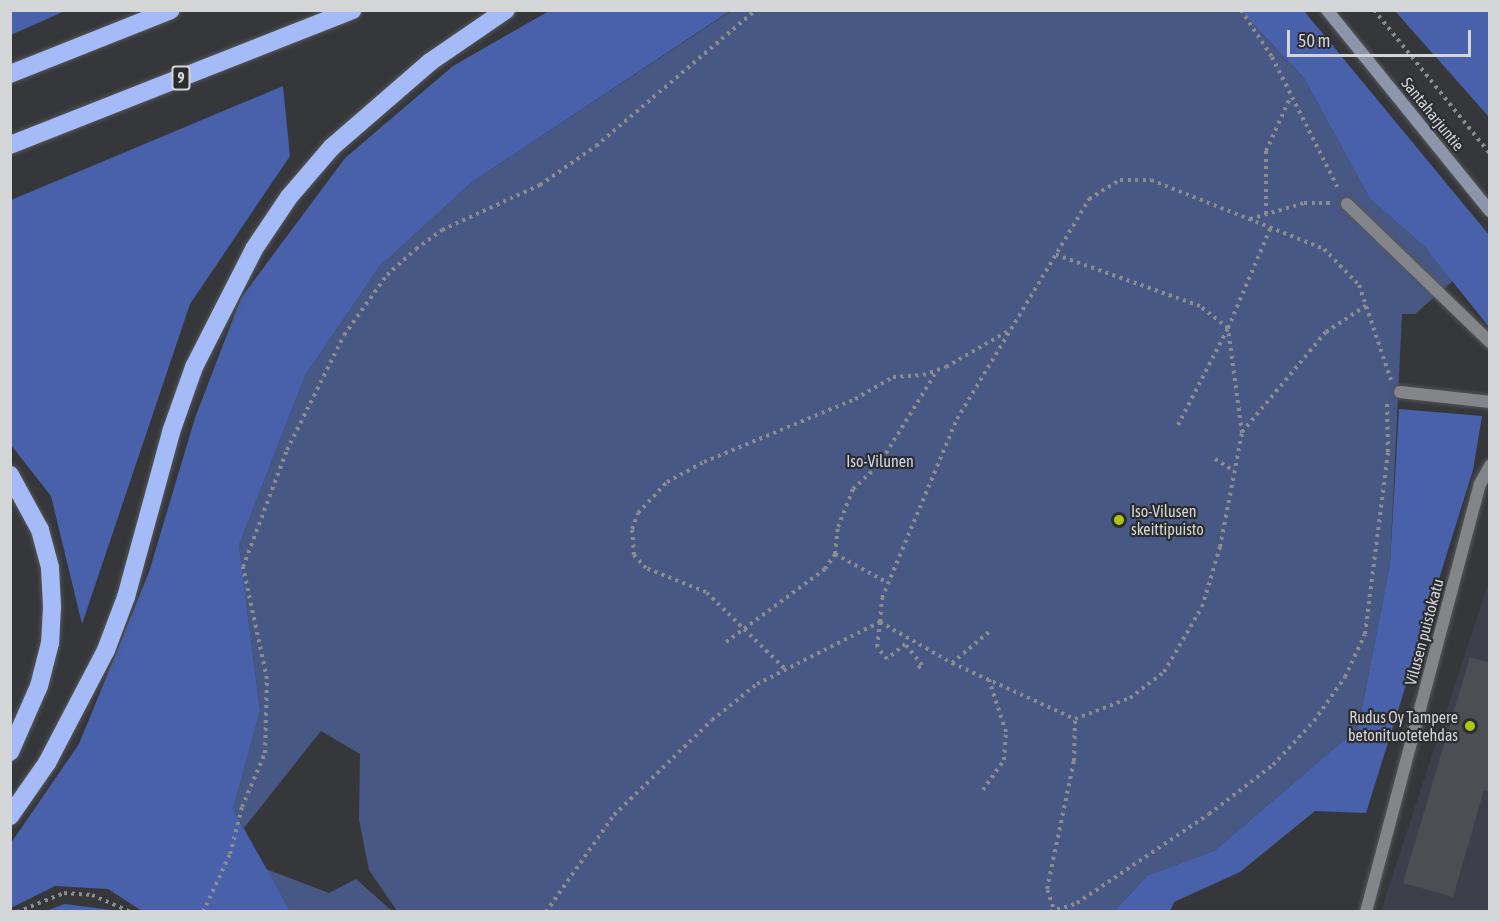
<!DOCTYPE html>
<html>
<head>
<meta charset="utf-8">
<style>
	body { margin:0 }
	#map { position:relative; width:1500px; height:922px; overflow:hidden; background:#36373b; font-family:"Asap Condensed",sans-serif }
	div>[style] { position:absolute }
	.built>* { inset:0; background:#3d404a }
	.green>* { inset:0; background:#485885 }
	.forest>* { inset:0; background:#4961aa }
	.building>* { inset:0; background:#4d4e53 }
	.path>* { height:4px; margin-top:-2px; transform-origin:0; background:repeating-linear-gradient(90deg,#8b8c8f 0 3px,transparent 0 7.5px) }
	.roads { filter:drop-shadow(0 0 2px #545658) drop-shadow(0 0 2px #545658) }
	.lane>* { height:12px; margin:-6px; padding:0 6px; transform-origin:6px; border-radius:6px; background:#83858a }
	.street>* { height:12px; margin:-6px; padding:0 6px; transform-origin:6px; border-radius:6px; background:#83858a }
	.secondary>* { height:12px; margin:-6px; padding:0 6px; transform-origin:6px; border-radius:6px; background:#8d95ab }
	.highway>* { height:18px; margin:-9px; padding:0 9px; transform-origin:9px; border-radius:9px; background:#a4bbf7 }
	.dots>* { width:16px; height:16px; translate:-50% -50%; box-sizing:border-box; border:3px solid #2c2d31; border-radius:50% }
	span { translate:-50% -50%; white-space:nowrap; text-align:center; line-height:1.15; -webkit-text-stroke:4.5px #2c2d31; paint-order:stroke }
	.shield-label span { padding:2px 4px; background:#2c2d31; border:2px solid; border-radius:4px; -webkit-text-stroke-width:0 }
	.shield-label { font-size:15px; color:#d4d5d7; font-weight:700 }
	.street-label { font-size:16px; color:#d4d5d7 }
	.park-label { font-size:16px; color:#cfd7ec }
	.poi-label { font-size:16px; color:#d4d5d7 }
	.left { translate:0 -50%; text-align:left }
	.right { translate:-100% -50%; text-align:right }
	.frame { position:absolute; inset:0; border:12px solid #d4d5d7; pointer-events:none }
	.scale { position:absolute; left:1287px; top:30px; width:184px; height:27px; box-sizing:border-box; border:3px solid #d4d5d7; border-top:0; padding-left:8px; font-size:18px; line-height:21px; white-space:nowrap; color:#d4d5d7; -webkit-text-stroke:4px #2c2d31; paint-order:stroke }
</style>
</head>
<body>
<div id="map">
	<div class="built">
		<i style="clip-path:polygon(1489px 581px,1489px 911px,1381px 911px)"></i>
	</div>
	<div class="green">
		<i style="clip-path:polygon(731px 11px,1241px 11px,1304px 78px,1370px 199px,1425px 247px,1454px 280px,1415px 314px,1402px 314px,1390px 564px,1358px 728px,1214px 851px,1148px 875px,1114px 911px,397px 911px,369px 870px,359px 820px,360px 754px,321px 731px,244px 828px,233px 809px,260px 711px,239px 545px,305px 376px,379px 267px,472px 182px)"></i>
		<i style="clip-path:polygon(266px 869px,329px 893px,356px 879px,392px 911px,290px 911px)"></i>
	</div>
	<div class="forest">
		<i style="clip-path:polygon(11px 10px,65px 10px,65px 11px,11px 35px)"></i>
		<i style="clip-path:polygon(549px 11px,730px 11px,472px 182px,379px 267px,305px 376px,239px 545px,260px 711px,233px 809px,290px 911px,142px 911px,108px 889px,55px 886px,11px 908px,11px 843px,79px 744px,149px 572px,195px 418px,241px 298px,345px 158px,453px 66px)"></i>
		<i style="clip-path:polygon(1241px 11px,1304px 11px,1489px 235px,1489px 327px,1425px 247px,1370px 199px,1304px 78px)"></i>
		<i style="clip-path:polygon(1395px 11px,1489px 11px,1489px 117px)"></i>
		<i style="clip-path:polygon(283px 86px,290px 156px,190px 304px,82px 624px,51px 496px,11px 445px,11px 200px)"></i>
		<i style="clip-path:polygon(1399px 409px,1482px 416px,1473px 470px,1366px 813px,1315px 811px,1240px 872px,1174px 902px,1170px 911px,1114px 911px,1148px 875px,1214px 851px,1358px 728px,1390px 564px)"></i>
		<i style="clip-path:polygon(65px 904px,119px 911px,120px 911px,46px 911px)"></i>
	</div>
	<div class="building">
		<i style="clip-path:polygon(1470px 657px,1490px 663px,1490px 792px,1484px 790px,1453px 897px,1403px 883px)"></i>
	</div>
	<div class="path">
		<i style="left:1241px;top:10px;width:56px;rotate:56.6deg"></i>
		<i style="left:1272px;top:57px;width:147px;rotate:63.3deg"></i>
		<i style="left:1374px;top:10px;width:185px;rotate:51.1deg"></i>
		<i style="left:1266px;top:214px;width:63px;rotate:-90deg"></i>
		<i style="left:1266px;top:151px;width:60px;rotate:-65.6deg"></i>
		<i style="left:1250px;top:219px;width:56px;rotate:-16.5deg"></i>
		<i style="left:1304px;top:203px;width:26px"></i>
		<i style="left:1178px;top:425px;width:109px;rotate:-62.7deg"></i>
		<i style="left:1228px;top:328px;width:108px;rotate:-67deg"></i>
		<i style="left:1242px;top:432px;width:131px;rotate:-50deg"></i>
		<i style="left:1326px;top:332px;width:49px;rotate:-33.4deg"></i>
		<i style="left:1215px;top:459px;width:22px;rotate:32deg"></i>
		<i style="left:835px;top:554px;width:60px;rotate:28.7deg"></i>
		<i style="left:726px;top:642px;width:123px;rotate:-36.4deg"></i>
		<i style="left:825px;top:569px;width:18px;rotate:-56deg"></i>
		<i style="left:835px;top:554px;width:27px;rotate:-84deg"></i>
		<i style="left:838px;top:527px;width:41px;rotate:-68.5deg"></i>
		<i style="left:853px;top:489px;width:34px;rotate:-43deg"></i>
		<i style="left:878px;top:466px;width:112px;rotate:-58.2deg"></i>
		<i style="left:952px;top:663px;width:48px;rotate:-40deg"></i>
		<i style="left:784px;top:668px;width:109px;rotate:-135.7deg"></i>
		<i style="left:706px;top:592px;width:65px;rotate:-158.2deg"></i>
		<i style="left:646px;top:568px;width:18px;rotate:-133deg"></i>
		<i style="left:634px;top:555px;width:26px;rotate:-94deg"></i>
		<i style="left:632px;top:529px;width:17px;rotate:-69deg"></i>
		<i style="left:638px;top:513px;width:42px;rotate:-46.9deg"></i>
		<i style="left:667px;top:482px;width:42px;rotate:-28.4deg"></i>
		<i style="left:704px;top:462px;width:164px;rotate:-22.6deg"></i>
		<i style="left:855px;top:399px;width:44px;rotate:-30.1deg"></i>
		<i style="left:893px;top:377px;width:30px;rotate:-4deg"></i>
		<i style="left:923px;top:375px;width:24px;rotate:-19deg"></i>
		<i style="left:946px;top:367px;width:72px;rotate:-30.1deg"></i>
		<i style="left:918px;top:668px;width:5px;rotate:-37deg"></i>
		<i style="left:922px;top:665px;width:27px;rotate:-129deg"></i>
		<i style="left:905px;top:644px;width:23px;rotate:140deg"></i>
		<i style="left:887px;top:659px;width:16px;rotate:-130deg"></i>
		<i style="left:877px;top:647px;width:25px;rotate:-83deg"></i>
		<i style="left:880px;top:622px;width:83px;rotate:29.7deg"></i>
		<i style="left:952px;top:663px;width:135px;rotate:24.5deg"></i>
		<i style="left:1075px;top:719px;width:59px;rotate:-20.9deg"></i>
		<i style="left:1130px;top:698px;width:43px;rotate:-37.4deg"></i>
		<i style="left:1164px;top:672px;width:75px;rotate:-59.7deg"></i>
		<i style="left:1202px;top:607px;width:63px;rotate:-73.3deg"></i>
		<i style="left:1220px;top:547px;width:116px;rotate:-79.1deg"></i>
		<i style="left:1242px;top:433px;width:106px;rotate:-97.6deg"></i>
		<i style="left:1228px;top:328px;width:36px;rotate:-142deg"></i>
		<i style="left:1200px;top:306px;width:155px;rotate:-160.4deg"></i>
		<i style="left:983px;top:790px;width:37px;rotate:-55deg"></i>
		<i style="left:1004px;top:760px;width:28px;rotate:-86deg"></i>
		<i style="left:1006px;top:732px;width:55px;rotate:-108.1deg"></i>
		<i style="left:1053px;top:907px;width:19px;rotate:-108deg"></i>
		<i style="left:1047px;top:889px;width:131px;rotate:-78.1deg"></i>
		<i style="left:1074px;top:761px;width:42px;rotate:-88.6deg"></i>
		<i style="left:17px;top:912px;width:51px;rotate:-22deg"></i>
		<i style="left:64px;top:893px;width:28px;rotate:4deg"></i>
		<i style="left:92px;top:895px;width:43px;rotate:23.6deg"></i>
		<i style="left:203px;top:912px;width:64px;rotate:-65deg"></i>
		<i style="left:230px;top:854px;width:49px;rotate:-75.7deg"></i>
		<i style="left:242px;top:807px;width:59px;rotate:-66.9deg"></i>
		<i style="left:265px;top:753px;width:74px;rotate:-88.5deg"></i>
		<i style="left:267px;top:679px;width:115px;rotate:-102.1deg"></i>
		<i style="left:243px;top:567px;width:125px;rotate:-69.4deg"></i>
		<i style="left:287px;top:450px;width:128px;rotate:-63.6deg"></i>
		<i style="left:344px;top:335px;width:74px;rotate:-54.4deg"></i>
		<i style="left:387px;top:275px;width:39px;rotate:-42deg"></i>
		<i style="left:416px;top:249px;width:32px;rotate:-36deg"></i>
		<i style="left:442px;top:230px;width:108px;rotate:-24.7deg"></i>
		<i style="left:540px;top:185px;width:68px;rotate:-34.9deg"></i>
		<i style="left:596px;top:146px;width:210px;rotate:-40.4deg"></i>
		<i style="left:546px;top:912px;width:118px;rotate:-55deg"></i>
		<i style="left:614px;top:815px;width:136px;rotate:-44.1deg"></i>
		<i style="left:712px;top:720px;width:58px;rotate:-38.7deg"></i>
		<i style="left:757px;top:684px;width:138px;rotate:-26.8deg"></i>
		<i style="left:880px;top:622px;width:24px;rotate:-85deg"></i>
		<i style="left:882px;top:598px;width:194px;rotate:-67.3deg"></i>
		<i style="left:957px;top:419px;width:257px;rotate:-59deg"></i>
		<i style="left:1089px;top:199px;width:36px;rotate:-32deg"></i>
		<i style="left:1120px;top:180px;width:31px"></i>
		<i style="left:1151px;top:180px;width:186px;rotate:21.7deg"></i>
		<i style="left:1324px;top:249px;width:50px;rotate:45.8deg"></i>
		<i style="left:1359px;top:285px;width:100px;rotate:71.4deg"></i>
		<i style="left:1050px;top:912px;width:28px;rotate:-18deg"></i>
		<i style="left:1077px;top:903px;width:159px;rotate:-34deg"></i>
		<i style="left:1209px;top:814px;width:81px;rotate:-37.4deg"></i>
		<i style="left:1273px;top:765px;width:60px;rotate:-47deg"></i>
		<i style="left:1314px;top:721px;width:54px;rotate:-54.8deg"></i>
		<i style="left:1345px;top:677px;width:47px;rotate:-65.1deg"></i>
		<i style="left:1365px;top:634px;width:183px;rotate:-82.8deg"></i>
		<i style="left:1388px;top:452px;width:48px;rotate:-91.2deg"></i>
	</div>
	<div class="roads">
		<div class="lane">
			<i style="left:1347px;top:204px;width:199px;rotate:44deg"></i>
			<i style="left:1400px;top:392px;width:91px;rotate:6.3deg"></i>
		</div>
		<div class="street">
			<i style="left:1366px;top:912px;width:443px;rotate:-75.1deg"></i>
			<i style="left:1480px;top:484px;width:21px;rotate:-61deg"></i>
		</div>
		<div class="secondary">
			<i style="left:1327px;top:10px;width:259px;rotate:51deg"></i>
		</div>
		<div class="highway">
			<i style="left:10px;top:74px;width:173px;rotate:-21.7deg"></i>
			<i style="left:10px;top:145px;width:368px;rotate:-21.5deg"></i>
			<i style="left:10px;top:475px;width:63px;rotate:61.4deg"></i>
			<i style="left:40px;top:530px;width:39px;rotate:75deg"></i>
			<i style="left:50px;top:568px;width:39px;rotate:87deg"></i>
			<i style="left:52px;top:607px;width:36px;rotate:93deg"></i>
			<i style="left:50px;top:643px;width:44px;rotate:104.3deg"></i>
			<i style="left:39px;top:686px;width:72px;rotate:113.7deg"></i>
			<i style="left:10px;top:816px;width:65px;rotate:-55.1deg"></i>
			<i style="left:47px;top:763px;width:127px;rotate:-62.4deg"></i>
			<i style="left:106px;top:650px;width:57px;rotate:-69.3deg"></i>
			<i style="left:126px;top:597px;width:171px;rotate:-74.7deg"></i>
			<i style="left:171px;top:432px;width:69px;rotate:-70.5deg"></i>
			<i style="left:194px;top:367px;width:132px;rotate:-63deg"></i>
			<i style="left:254px;top:249px;width:63px;rotate:-56.1deg"></i>
			<i style="left:289px;top:197px;width:66px;rotate:-49.3deg"></i>
			<i style="left:332px;top:147px;width:130px;rotate:-40.9deg"></i>
			<i style="left:430px;top:62px;width:92px;rotate:-34.4deg"></i>
		</div>
	</div>
	<div class="dots">
		<i style="left:1119px;top:520px;background:#adc60f"></i>
		<i style="left:1470px;top:726px;background:#adc60f"></i>
	</div>
	<div class="shield-label">
		<span style="left:181px;top:78px">9</span>
	</div>
	<div class="street-label">
		<span style="left:1433px;top:114px;rotate:51deg">Santaharjuntie</span>
		<span style="left:1424px;top:632px;rotate:-75deg">Vilusen puistokatu</span>
	</div>
	<div class="park-label">
		<span style="left:880px;top:461px">Iso-Vilunen</span>
	</div>
	<div class="poi-label">
		<span class="left" style="left:1131px;top:520px">Iso-Vilusen<br>skeittipuisto</span>
		<span class="right" style="left:1458px;top:726px">Rudus Oy Tampere<br>betonituotetehdas</span>
	</div>
	<div class="frame"></div>
	<div class="scale">50 m</div>
</div>
</body>
</html>
